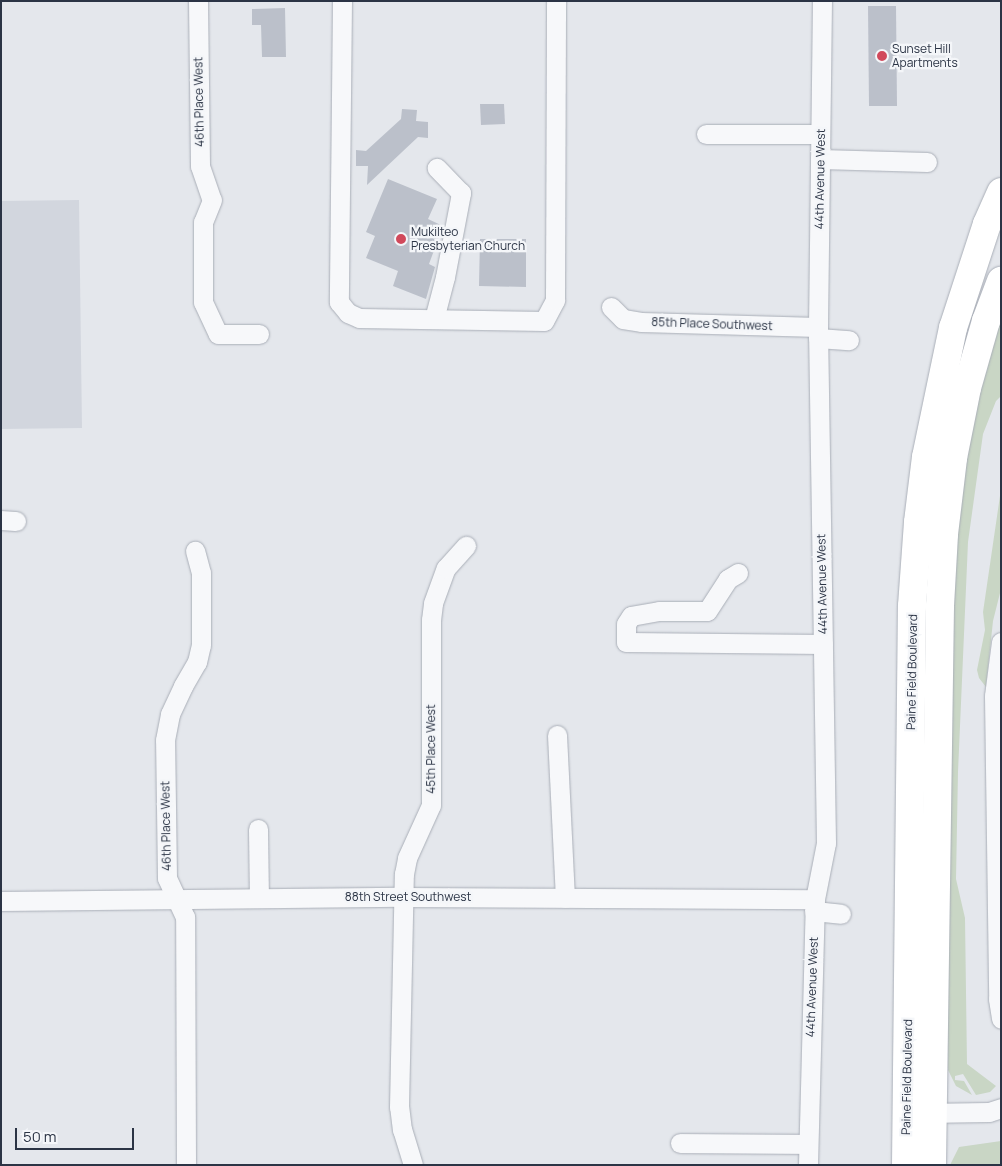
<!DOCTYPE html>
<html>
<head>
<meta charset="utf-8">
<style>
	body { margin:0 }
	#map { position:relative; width:1002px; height:1166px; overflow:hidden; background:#e4e7ec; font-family:Manrope,sans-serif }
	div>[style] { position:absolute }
	.built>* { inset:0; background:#d2d6de }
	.green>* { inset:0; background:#c9d6c5 }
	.building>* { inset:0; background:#bbc0ca }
	.roads { filter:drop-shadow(0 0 1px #a9aeb7) drop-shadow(0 0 1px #a9aeb7) }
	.minor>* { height:19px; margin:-9.5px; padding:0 9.5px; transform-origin:9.5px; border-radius:9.5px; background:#f7f8fa }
	.highway>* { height:28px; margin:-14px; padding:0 14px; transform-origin:14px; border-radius:14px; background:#fff }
	.dots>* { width:14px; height:14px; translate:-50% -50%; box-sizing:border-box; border:2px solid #f4f6f9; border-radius:50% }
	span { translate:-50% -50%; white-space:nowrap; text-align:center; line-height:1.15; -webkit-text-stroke:4.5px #f4f6f9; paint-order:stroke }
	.poi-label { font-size:12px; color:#2b3445 }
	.left { translate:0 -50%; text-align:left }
	.street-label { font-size:12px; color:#2b3445 }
	.frame { position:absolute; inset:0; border:2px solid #2b3445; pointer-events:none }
	.scale { position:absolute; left:15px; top:1128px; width:119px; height:22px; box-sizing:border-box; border:2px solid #2b3445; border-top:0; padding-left:6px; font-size:15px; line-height:18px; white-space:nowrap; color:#2b3445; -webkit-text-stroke:4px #f4f6f9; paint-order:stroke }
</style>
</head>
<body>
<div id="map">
	<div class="built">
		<i style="clip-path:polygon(79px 200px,82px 428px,1px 429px,1px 201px)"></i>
	</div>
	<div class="green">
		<i style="clip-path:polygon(1001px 316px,1001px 396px,996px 401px,983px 434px,968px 542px,958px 772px,956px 879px,965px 918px,967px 1064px,996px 1086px,990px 1092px,976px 1095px,963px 1074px,955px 1076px,955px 1080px,964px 1081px,972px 1095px,956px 1086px,948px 1070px,947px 893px,955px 540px,972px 420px)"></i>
		<i style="clip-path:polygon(1001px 489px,1001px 589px,993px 621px,986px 687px,979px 678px,977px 670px,985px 630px,983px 612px)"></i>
		<i style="clip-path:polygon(1001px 1141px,1001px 1165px,950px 1165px,959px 1147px)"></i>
	</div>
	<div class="building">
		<i style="clip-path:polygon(868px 6px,896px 6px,897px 106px,869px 106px)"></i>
		<i style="clip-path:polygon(285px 8px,286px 57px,262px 57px,261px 25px,252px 25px,252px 9px)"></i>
		<i style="clip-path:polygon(480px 104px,504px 104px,505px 124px,481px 125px)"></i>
		<i style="clip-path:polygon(402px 109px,417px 110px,416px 121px,428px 122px,428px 138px,418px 137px,367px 185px,368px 166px,356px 166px,356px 150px,366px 151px,401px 119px)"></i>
		<i style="clip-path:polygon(388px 179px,437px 199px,428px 219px,443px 226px,429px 264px,435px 267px,426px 299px,393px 286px,398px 271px,366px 258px,375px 236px,366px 232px)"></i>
		<i style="clip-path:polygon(480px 239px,526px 239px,526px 287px,479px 286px)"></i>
	</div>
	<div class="roads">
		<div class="minor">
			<i style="left:198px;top:1px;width:165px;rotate:89.3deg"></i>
			<i style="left:200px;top:166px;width:36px;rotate:71deg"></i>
			<i style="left:212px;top:200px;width:24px;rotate:112deg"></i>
			<i style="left:203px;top:222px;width:80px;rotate:90deg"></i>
			<i style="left:203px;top:302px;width:35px;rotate:65deg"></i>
			<i style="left:218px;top:334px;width:41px"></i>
			<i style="left:342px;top:1px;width:301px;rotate:90.6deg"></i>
			<i style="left:339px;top:302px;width:14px;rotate:51deg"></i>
			<i style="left:348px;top:313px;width:12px;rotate:24deg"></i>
			<i style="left:359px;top:318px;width:185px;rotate:0.9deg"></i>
			<i style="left:544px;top:321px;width:24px;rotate:-62deg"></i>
			<i style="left:555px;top:300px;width:299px;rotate:-89.8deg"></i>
			<i style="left:706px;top:134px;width:114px"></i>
			<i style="left:820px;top:159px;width:107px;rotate:1.6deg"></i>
			<i style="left:611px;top:307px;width:17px;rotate:45deg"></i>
			<i style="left:623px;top:319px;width:18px;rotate:9deg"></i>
			<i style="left:641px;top:322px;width:177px;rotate:1.6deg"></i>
			<i style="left:434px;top:319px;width:43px;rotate:-75.3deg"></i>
			<i style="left:445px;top:277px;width:86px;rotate:-79.2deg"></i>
			<i style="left:461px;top:193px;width:35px;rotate:-134deg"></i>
			<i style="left:818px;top:338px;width:31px;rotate:4deg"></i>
			<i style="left:1px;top:520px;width:15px;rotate:4deg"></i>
			<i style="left:738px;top:573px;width:12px;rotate:149deg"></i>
			<i style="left:728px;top:579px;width:38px;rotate:123deg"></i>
			<i style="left:707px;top:611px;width:48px;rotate:180deg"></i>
			<i style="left:659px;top:611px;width:28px;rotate:170deg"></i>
			<i style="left:631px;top:616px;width:9px;rotate:122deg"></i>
			<i style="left:626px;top:624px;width:18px;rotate:90deg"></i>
			<i style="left:626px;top:642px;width:197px;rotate:0.6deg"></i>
			<i style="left:1001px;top:642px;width:54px;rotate:97.4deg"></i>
			<i style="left:994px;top:696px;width:303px;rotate:89.2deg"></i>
			<i style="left:998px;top:999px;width:20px;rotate:81deg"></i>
			<i style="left:557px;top:735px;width:163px;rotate:87.2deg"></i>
			<i style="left:258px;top:829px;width:69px;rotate:89.2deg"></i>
			<i style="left:1px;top:901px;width:401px;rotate:-0.6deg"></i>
			<i style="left:402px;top:897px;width:413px;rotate:0.3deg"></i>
			<i style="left:814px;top:911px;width:27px;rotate:6deg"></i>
			<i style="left:923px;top:1113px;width:66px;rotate:-0.9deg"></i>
			<i style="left:989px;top:1112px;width:13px;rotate:-18deg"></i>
			<i style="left:680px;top:1143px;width:128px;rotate:0.4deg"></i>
			<i style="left:186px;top:1165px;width:248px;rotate:-90.2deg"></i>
			<i style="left:185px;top:917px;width:43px;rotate:-114.8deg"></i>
			<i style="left:167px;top:878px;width:138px;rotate:-90.8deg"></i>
			<i style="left:165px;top:740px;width:26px;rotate:-79deg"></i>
			<i style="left:170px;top:714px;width:31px;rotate:-65deg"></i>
			<i style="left:183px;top:686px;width:28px;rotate:-60deg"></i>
			<i style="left:197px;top:662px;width:17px;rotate:-77deg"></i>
			<i style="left:201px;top:645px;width:72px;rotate:-90deg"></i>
			<i style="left:201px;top:573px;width:23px;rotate:-105deg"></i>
			<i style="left:413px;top:1165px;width:37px;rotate:-107deg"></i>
			<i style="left:402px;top:1130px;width:23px;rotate:-97deg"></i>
			<i style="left:399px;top:1107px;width:233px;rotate:-88.8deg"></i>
			<i style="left:404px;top:874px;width:16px;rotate:-79deg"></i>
			<i style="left:407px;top:858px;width:58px;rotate:-65.6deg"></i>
			<i style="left:431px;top:805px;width:185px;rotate:-90deg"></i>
			<i style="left:431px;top:620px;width:17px;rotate:-83deg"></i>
			<i style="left:433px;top:603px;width:37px;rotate:-70deg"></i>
			<i style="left:446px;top:568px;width:30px;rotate:-48deg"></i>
			<i style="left:808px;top:1165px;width:266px;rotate:-88.5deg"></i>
			<i style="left:815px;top:899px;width:57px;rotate:-78.9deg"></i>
			<i style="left:826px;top:843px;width:516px;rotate:-90.89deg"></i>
			<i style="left:818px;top:327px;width:326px;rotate:-89.3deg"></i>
		</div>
		<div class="highway">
			<i style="left:906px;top:1165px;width:559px;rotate:-89.39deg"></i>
			<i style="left:912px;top:606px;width:84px;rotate:-85.9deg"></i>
			<i style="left:918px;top:522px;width:65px;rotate:-83deg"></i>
			<i style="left:926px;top:457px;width:132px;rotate:-78.2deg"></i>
			<i style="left:953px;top:328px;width:109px;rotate:-71.9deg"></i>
			<i style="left:987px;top:224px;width:35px;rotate:-66deg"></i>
			<i style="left:932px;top:1165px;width:559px;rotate:-89.18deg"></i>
			<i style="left:940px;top:606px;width:72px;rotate:-86.8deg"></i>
			<i style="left:944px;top:534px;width:77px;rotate:-83.2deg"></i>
			<i style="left:953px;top:458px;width:71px;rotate:-78.7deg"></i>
			<i style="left:967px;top:388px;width:70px;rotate:-74.2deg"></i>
			<i style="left:986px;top:321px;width:43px;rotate:-69.4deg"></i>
		</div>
	</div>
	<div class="dots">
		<i style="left:882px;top:56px;background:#d1495b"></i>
		<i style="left:401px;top:239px;background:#d1495b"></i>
	</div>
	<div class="poi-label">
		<span class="left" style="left:892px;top:56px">Sunset Hill<br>Apartments</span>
		<span class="left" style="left:411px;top:239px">Mukilteo<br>Presbyterian Church</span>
	</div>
	<div class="street-label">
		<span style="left:199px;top:102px;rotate:-91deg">46th Place West</span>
		<span style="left:820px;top:179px;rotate:-89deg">44th Avenue West</span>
		<span style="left:712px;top:324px;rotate:2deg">85th Place Southwest</span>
		<span style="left:822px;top:584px;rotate:-91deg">44th Avenue West</span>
		<span style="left:912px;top:672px;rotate:-89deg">Paine Field Boulevard</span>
		<span style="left:431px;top:749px;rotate:-90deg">45th Place West</span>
		<span style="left:166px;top:826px;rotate:-91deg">46th Place West</span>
		<span style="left:408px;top:897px">88th Street Southwest</span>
		<span style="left:812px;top:987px;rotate:-88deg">44th Avenue West</span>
		<span style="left:907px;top:1077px;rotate:-89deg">Paine Field Boulevard</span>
	</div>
	<div class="frame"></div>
	<div class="scale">50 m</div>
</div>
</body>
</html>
